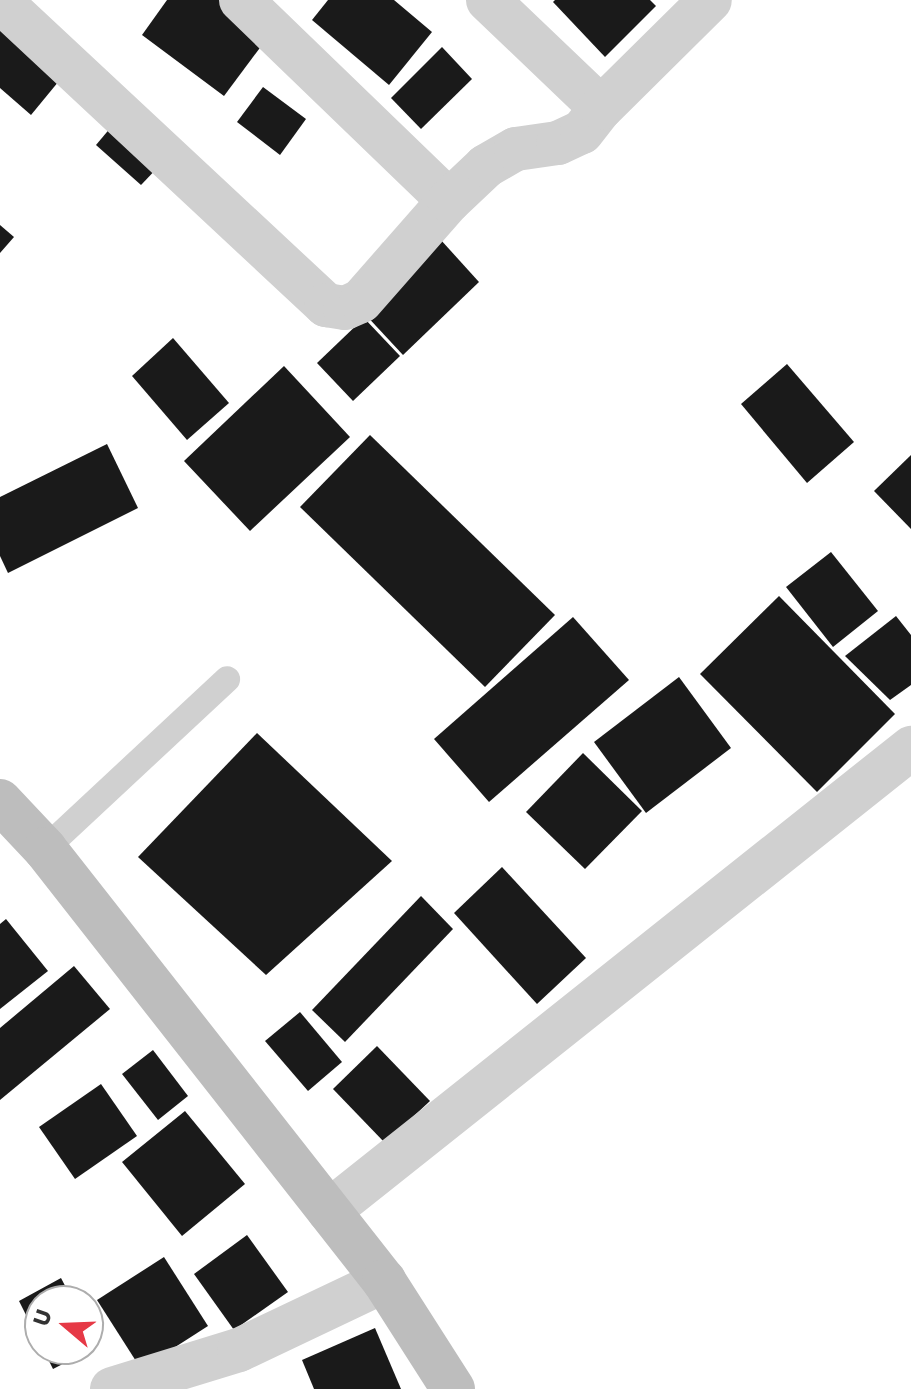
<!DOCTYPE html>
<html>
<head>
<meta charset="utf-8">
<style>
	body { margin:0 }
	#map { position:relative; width:911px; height:1389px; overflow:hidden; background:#fff; font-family:Poppins,sans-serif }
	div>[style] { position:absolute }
	.building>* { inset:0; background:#1a1a1a }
	.lane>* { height:26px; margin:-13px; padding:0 13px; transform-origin:13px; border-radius:13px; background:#d0d0d0 }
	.street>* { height:44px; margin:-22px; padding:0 22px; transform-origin:22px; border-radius:22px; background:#d0d0d0 }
	.secondary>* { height:44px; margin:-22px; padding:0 22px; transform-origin:22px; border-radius:22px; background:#bdbdbd }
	span { translate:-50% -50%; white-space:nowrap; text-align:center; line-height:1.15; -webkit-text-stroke:8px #fff; paint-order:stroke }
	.north { position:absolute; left:24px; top:1285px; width:80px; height:80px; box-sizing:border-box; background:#fff; border:2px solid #adadad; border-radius:50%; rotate:289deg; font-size:22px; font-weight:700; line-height:32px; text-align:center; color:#333 }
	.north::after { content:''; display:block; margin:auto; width:28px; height:36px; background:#e63946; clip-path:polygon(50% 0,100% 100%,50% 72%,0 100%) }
</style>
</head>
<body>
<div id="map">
	<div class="building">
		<i style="clip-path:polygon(167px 0,219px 0,268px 37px,224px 96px,142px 35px)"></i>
		<i style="clip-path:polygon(328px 0,394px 0,432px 32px,389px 85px,312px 20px)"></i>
		<i style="clip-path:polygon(555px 0,650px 0,656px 6px,605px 57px,553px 2px)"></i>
		<i style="clip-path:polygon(0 13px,68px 70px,31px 115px,0 88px)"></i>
		<i style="clip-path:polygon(442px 47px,472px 79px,421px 129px,391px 98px)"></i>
		<i style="clip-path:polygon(263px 87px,306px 119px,280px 155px,237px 122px)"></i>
		<i style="clip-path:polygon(117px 120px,163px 162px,141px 185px,96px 145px)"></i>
		<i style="clip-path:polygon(0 225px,14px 237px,0 253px)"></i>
		<i style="clip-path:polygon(440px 239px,479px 282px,403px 355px,363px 312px)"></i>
		<i style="clip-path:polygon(364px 318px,400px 356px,353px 401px,317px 363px)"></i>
		<i style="clip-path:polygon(173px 338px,229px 403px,187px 440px,132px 376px)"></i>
		<i style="clip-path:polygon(787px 364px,854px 442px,807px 483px,741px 404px)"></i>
		<i style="clip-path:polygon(284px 366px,350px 437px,250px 531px,184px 461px)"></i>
		<i style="clip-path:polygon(370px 435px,555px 615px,485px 687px,300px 507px)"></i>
		<i style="clip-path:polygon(107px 444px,138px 508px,8px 573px,0 556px,0 497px)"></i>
		<i style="clip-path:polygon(911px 455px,911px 529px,874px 491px)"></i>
		<i style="clip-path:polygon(831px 552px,878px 611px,833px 647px,786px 587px)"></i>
		<i style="clip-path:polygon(779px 596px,895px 714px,817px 792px,700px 674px)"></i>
		<i style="clip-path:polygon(896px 616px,911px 635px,911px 685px,890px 700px,845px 656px)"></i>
		<i style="clip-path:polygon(573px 617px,629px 680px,489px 802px,434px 739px)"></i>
		<i style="clip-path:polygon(679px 677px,731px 748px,646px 813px,594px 742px)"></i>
		<i style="clip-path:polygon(257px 733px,392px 861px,266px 975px,138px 857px)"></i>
		<i style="clip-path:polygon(583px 753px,642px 811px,585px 869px,526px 812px)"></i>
		<i style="clip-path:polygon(502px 867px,586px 958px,537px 1004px,454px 913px)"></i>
		<i style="clip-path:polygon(421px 896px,453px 929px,345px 1042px,312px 1010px)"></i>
		<i style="clip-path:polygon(6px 919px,48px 971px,0 1009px,0 924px)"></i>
		<i style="clip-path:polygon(74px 966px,110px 1009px,0 1100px,0 1028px)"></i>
		<i style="clip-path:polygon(300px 1012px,342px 1062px,308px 1091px,265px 1041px)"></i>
		<i style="clip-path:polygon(377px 1046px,430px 1101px,385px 1143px,333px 1089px)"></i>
		<i style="clip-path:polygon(153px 1050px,188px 1096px,158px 1120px,122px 1074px)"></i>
		<i style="clip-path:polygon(101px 1084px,137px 1136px,75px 1179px,39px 1127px)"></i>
		<i style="clip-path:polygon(185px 1111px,245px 1184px,182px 1236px,122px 1162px)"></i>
		<i style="clip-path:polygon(247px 1235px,288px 1292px,234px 1330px,194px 1274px)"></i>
		<i style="clip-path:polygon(164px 1257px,208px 1326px,141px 1369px,97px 1300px)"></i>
		<i style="clip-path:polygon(61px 1278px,73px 1301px,40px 1301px,40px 1343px,19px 1301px)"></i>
		<i style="clip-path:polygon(375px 1328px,401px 1389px,314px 1389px,302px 1360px)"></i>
		<i style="clip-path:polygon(88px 1331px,96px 1347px,53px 1369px,43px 1349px,88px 1349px)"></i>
	</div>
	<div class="lane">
		<i style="left:45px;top:849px;width:249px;rotate:-43deg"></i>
	</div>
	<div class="street">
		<i style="left:241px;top:0;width:289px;rotate:44deg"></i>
		<i style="left:488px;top:0;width:156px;rotate:43.7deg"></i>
		<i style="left:0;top:1px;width:446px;rotate:43deg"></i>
		<i style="left:326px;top:305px;width:19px;rotate:9deg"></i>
		<i style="left:345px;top:308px;width:17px;rotate:-24deg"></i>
		<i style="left:361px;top:301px;width:133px;rotate:-48.7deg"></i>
		<i style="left:449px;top:201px;width:51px;rotate:-43.4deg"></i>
		<i style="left:486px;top:166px;width:34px;rotate:-30deg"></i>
		<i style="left:516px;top:149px;width:42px;rotate:-8.1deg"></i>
		<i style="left:558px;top:143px;width:26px;rotate:-25deg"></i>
		<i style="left:582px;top:132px;width:31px;rotate:-52deg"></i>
		<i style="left:601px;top:108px;width:153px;rotate:-44.7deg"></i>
		<i style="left:329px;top:1211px;width:744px;rotate:-38.5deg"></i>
		<i style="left:112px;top:1389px;width:133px;rotate:-17.1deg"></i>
		<i style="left:239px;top:1350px;width:161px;rotate:-25.4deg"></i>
	</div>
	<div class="secondary">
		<i style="left:0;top:801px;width:66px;rotate:46.8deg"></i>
		<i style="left:45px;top:849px;width:549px;rotate:51.88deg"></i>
		<i style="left:384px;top:1281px;width:128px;rotate:57.4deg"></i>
	</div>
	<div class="north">U</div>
</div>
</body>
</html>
